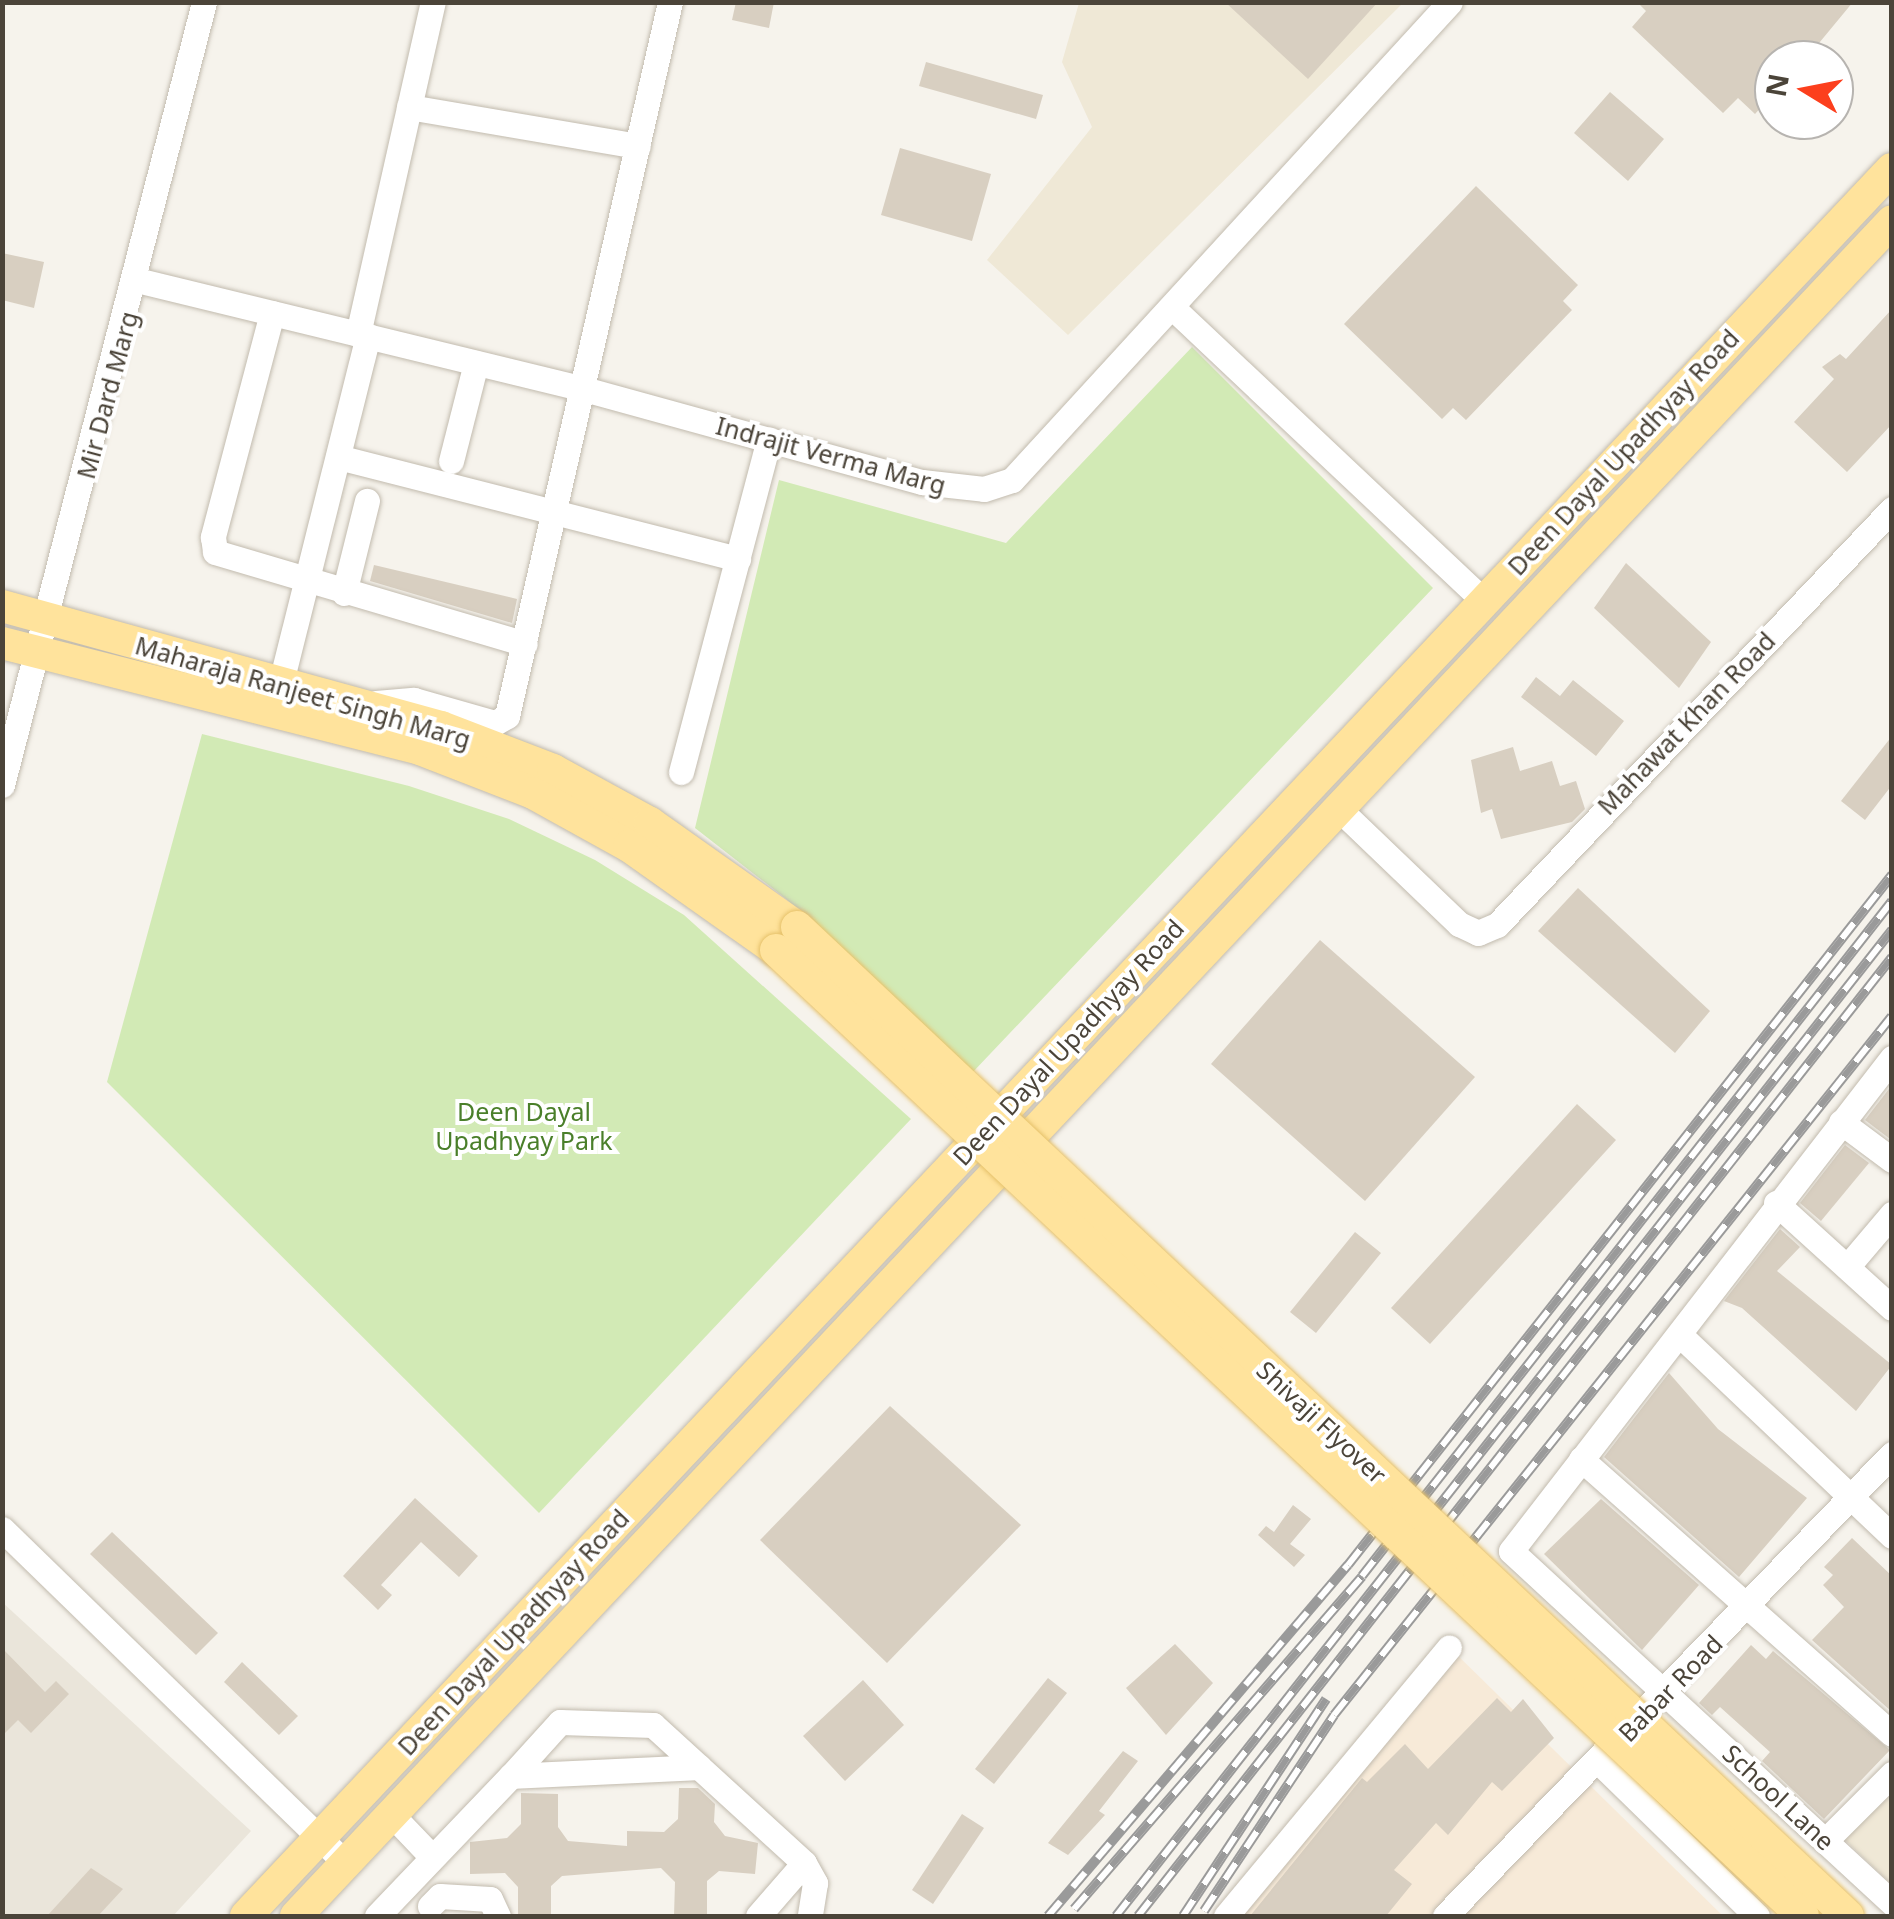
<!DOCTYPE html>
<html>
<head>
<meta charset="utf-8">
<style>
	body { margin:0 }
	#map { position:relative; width:1894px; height:1919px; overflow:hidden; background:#f6f3ec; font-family:"Noto Sans",sans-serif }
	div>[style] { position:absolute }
	.residential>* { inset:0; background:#eae5da }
	.commercial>* { inset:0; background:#f7ead8 }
	.education>* { inset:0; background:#efe8d6 }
	.green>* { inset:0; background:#d2eab5 }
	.building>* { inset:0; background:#d8cfc1 }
	.roads { filter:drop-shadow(0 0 2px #c2bbae) drop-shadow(0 0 2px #c2bbae) }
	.minor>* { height:25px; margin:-12.5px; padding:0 12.5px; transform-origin:12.5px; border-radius:12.5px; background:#fff }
	.major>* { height:32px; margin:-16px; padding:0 16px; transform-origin:16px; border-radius:16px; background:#ffe39c }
	.rail>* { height:10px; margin-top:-5px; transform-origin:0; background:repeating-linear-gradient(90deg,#fff 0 19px,#9a9a9a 0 38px); box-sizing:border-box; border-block:2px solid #9a9a9a }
	.bridges { filter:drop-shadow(0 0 2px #e6c16a) drop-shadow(0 0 2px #e6c16a) }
	.major-bridge>* { height:32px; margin:-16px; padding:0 16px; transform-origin:16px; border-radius:16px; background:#ffe39c }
	span { translate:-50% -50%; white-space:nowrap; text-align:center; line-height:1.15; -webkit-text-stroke:8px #fff; paint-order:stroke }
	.street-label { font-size:25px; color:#4b4439 }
	.park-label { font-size:25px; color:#4a7f2a }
	.frame { position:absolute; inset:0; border:5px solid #4b4439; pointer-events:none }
	.north { position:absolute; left:1754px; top:40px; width:100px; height:100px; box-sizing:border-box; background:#fff; border:2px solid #b7b4b0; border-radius:50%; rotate:280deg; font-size:28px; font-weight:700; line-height:40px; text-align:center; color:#4b4439 }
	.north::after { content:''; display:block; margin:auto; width:35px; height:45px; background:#fc3f1d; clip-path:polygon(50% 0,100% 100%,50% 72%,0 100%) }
</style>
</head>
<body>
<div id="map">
	<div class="residential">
		<i style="clip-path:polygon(2px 1602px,251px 1831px,173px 1916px,3px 1916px)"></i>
	</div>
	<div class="commercial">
		<i style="clip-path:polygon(1447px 1645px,1723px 1916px,1240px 1916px)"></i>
	</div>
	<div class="education">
		<i style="clip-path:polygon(1079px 3px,1403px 3px,1068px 335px,987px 260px,1092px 127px,1062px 62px)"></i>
		<i style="clip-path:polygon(1891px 1787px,1891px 1884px,1843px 1838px)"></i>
	</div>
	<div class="green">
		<i style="clip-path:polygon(1192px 347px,1433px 588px,972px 1073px,785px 898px,695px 828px,779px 480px,1006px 543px)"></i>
		<i style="clip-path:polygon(202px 734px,409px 786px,509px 819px,595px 860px,684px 915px,911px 1119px,539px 1513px,107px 1082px)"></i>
	</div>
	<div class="building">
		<i style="clip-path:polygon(736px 2px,774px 2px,769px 28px,732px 20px)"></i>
		<i style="clip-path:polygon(1225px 2px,1378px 2px,1308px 79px)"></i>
		<i style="clip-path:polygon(1637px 2px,1853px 2px,1805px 60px,1774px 60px,1774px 93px,1755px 114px,1738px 98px,1723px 113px,1632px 27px,1646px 11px)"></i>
		<i style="clip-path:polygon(926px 62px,1043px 95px,1036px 119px,919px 86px)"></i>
		<i style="clip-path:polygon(1610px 92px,1664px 139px,1628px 181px,1574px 133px)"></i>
		<i style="clip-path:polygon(900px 148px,991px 174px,972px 241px,881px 215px)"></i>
		<i style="clip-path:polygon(1476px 186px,1578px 285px,1563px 301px,1572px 310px,1466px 420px,1453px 408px,1442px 419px,1344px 324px)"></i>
		<i style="clip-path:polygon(2px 253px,44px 262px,34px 308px,2px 300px)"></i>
		<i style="clip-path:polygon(1892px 309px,1892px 424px,1847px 472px,1794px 422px,1834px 379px,1822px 367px,1840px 354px,1846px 359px)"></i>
		<i style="clip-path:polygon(1626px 563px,1711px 642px,1679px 688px,1594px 608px)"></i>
		<i style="clip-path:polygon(374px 565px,517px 599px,512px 623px,370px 581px)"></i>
		<i style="clip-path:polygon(1536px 677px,1560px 696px,1573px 680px,1624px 721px,1596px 756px,1521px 697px)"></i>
		<i style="clip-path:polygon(1892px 736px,1892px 785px,1865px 820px,1841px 801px)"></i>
		<i style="clip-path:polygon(1513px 747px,1520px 771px,1552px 761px,1560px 786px,1576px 781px,1585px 809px,1572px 822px,1501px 839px,1492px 809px,1481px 813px,1471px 760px)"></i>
		<i style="clip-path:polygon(1578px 888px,1710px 1011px,1675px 1053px,1538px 931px)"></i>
		<i style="clip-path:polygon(1320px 940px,1475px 1077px,1365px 1201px,1211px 1064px)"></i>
		<i style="clip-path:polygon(1892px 1085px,1892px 1137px,1890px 1139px,1865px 1120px)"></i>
		<i style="clip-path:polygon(1577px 1104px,1616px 1140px,1430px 1344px,1391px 1308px)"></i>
		<i style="clip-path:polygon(1845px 1145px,1869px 1163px,1821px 1221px,1800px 1203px)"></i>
		<i style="clip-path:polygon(1780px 1229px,1800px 1247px,1777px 1271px,1892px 1365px,1856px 1411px,1742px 1308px,1724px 1301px)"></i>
		<i style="clip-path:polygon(1355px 1232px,1381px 1253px,1316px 1333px,1290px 1312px)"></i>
		<i style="clip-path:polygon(1669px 1373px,1718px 1429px,1807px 1498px,1739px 1577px,1604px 1457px)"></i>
		<i style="clip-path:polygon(890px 1406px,1021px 1525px,887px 1663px,760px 1540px)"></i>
		<i style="clip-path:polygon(415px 1498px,478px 1556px,459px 1577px,421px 1542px,381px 1585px,392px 1595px,378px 1610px,343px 1576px)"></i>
		<i style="clip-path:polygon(1601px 1499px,1699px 1585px,1642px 1650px,1544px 1554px)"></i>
		<i style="clip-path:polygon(1293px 1505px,1311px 1519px,1290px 1544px,1305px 1555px,1294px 1567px,1258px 1535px,1266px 1526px,1274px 1532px)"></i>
		<i style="clip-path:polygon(112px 1532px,218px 1633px,196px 1655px,90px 1554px)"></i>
		<i style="clip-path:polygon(1852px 1538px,1892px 1576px,1892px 1712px,1812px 1640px,1844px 1607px,1823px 1585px,1833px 1575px,1824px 1567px)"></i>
		<i style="clip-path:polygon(1175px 1644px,1213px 1683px,1166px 1735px,1126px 1688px)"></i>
		<i style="clip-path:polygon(1751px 1645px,1766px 1659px,1773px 1651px,1890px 1750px,1824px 1819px,1762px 1761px,1770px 1752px,1720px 1707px,1712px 1715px,1699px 1703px)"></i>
		<i style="clip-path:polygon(2px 1648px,45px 1692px,56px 1681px,69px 1694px,31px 1733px,18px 1720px,2px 1736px)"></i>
		<i style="clip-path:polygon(242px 1662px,298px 1716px,279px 1735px,224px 1682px)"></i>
		<i style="clip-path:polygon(1048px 1678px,1067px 1693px,994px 1784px,975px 1769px)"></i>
		<i style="clip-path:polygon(863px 1680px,904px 1725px,845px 1781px,803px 1736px)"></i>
		<i style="clip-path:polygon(1497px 1698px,1511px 1712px,1523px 1699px,1554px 1738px,1502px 1791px,1492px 1782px,1448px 1835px,1436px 1823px,1394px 1870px,1412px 1884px,1386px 1916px,1250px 1916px,1362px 1778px,1367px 1782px,1405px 1744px,1428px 1769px)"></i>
		<i style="clip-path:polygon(1123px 1751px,1138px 1761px,1099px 1811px,1105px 1815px,1068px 1855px,1048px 1843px)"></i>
		<i style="clip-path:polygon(679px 1788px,698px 1788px,715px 1804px,714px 1822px,725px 1836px,758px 1843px,755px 1874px,719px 1871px,707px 1881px,707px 1916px,674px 1916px,675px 1882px,661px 1868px,562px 1876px,551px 1886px,551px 1916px,518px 1916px,518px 1887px,505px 1873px,470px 1874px,470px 1842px,507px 1838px,521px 1824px,521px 1793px,558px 1794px,558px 1827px,568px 1841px,627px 1846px,627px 1831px,664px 1832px,678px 1819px)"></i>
		<i style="clip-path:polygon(962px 1814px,984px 1828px,933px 1904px,912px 1890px)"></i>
		<i style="clip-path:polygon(91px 1868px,123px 1889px,98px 1916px,47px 1916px)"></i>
	</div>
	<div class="roads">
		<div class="minor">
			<i style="left:409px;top:107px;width:232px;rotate:9.7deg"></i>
			<i style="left:137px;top:280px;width:460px;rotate:13.7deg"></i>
			<i style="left:584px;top:389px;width:351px;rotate:15.4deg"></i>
			<i style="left:922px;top:482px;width:62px;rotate:6.4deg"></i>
			<i style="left:984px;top:489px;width:29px;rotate:-18deg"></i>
			<i style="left:1012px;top:480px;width:648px;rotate:-47.5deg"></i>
			<i style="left:1173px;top:308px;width:426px;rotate:43.3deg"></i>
			<i style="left:272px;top:313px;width:232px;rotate:104.8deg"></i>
			<i style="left:213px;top:537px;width:15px;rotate:82deg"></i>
			<i style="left:215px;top:552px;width:323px;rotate:16.5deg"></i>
			<i style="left:358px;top:334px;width:340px;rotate:-77.3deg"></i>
			<i style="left:338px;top:457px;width:413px;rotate:14.3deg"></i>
			<i style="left:451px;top:461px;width:101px;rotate:-75.7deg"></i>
			<i style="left:344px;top:593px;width:95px;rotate:-76deg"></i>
			<i style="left:281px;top:682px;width:357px;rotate:-75.9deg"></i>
			<i style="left:376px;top:703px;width:38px;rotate:-5deg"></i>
			<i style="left:414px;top:700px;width:84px;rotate:15.9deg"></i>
			<i style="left:495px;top:723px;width:14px;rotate:-30deg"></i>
			<i style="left:507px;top:716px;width:732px;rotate:-77.14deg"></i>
			<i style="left:681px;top:772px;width:344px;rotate:-75.2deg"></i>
			<i style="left:2px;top:785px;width:809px;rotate:-75.53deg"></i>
			<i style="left:1338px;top:808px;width:168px;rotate:43.8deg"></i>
			<i style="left:1459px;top:924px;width:21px;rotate:25deg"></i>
			<i style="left:1478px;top:933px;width:21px;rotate:-23deg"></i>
			<i style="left:1497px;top:925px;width:574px;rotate:-46.48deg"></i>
			<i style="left:1892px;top:1058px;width:623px;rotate:127.7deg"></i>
			<i style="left:1511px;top:1551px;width:519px;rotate:42.73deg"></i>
			<i style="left:1841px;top:1122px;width:64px;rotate:36.7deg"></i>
			<i style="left:1776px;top:1203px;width:156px;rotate:42.2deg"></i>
			<i style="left:1847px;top:1267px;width:70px;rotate:-49.7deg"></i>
			<i style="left:1680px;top:1335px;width:292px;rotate:43.5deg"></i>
			<i style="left:1581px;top:1459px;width:415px;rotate:41.5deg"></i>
			<i style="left:2px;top:1529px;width:479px;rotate:44.2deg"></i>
			<i style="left:1598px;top:1761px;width:222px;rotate:44.3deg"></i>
			<i style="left:511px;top:1776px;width:73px;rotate:-47.8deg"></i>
			<i style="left:560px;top:1722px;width:93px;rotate:1.8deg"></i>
			<i style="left:653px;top:1725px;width:62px;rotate:42.4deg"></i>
			<i style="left:391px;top:1814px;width:59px;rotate:46.4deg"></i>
			<i style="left:1825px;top:1841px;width:95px;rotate:-45deg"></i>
			<i style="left:430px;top:1906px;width:14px;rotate:-45deg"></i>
			<i style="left:440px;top:1896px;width:50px;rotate:3.4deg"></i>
			<i style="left:490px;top:1899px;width:19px;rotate:65deg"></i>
			<i style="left:377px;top:1916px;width:194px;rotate:-46.3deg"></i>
			<i style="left:511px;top:1776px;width:188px;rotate:-2.7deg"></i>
			<i style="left:699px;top:1767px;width:142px;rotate:42.4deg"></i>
			<i style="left:804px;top:1863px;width:23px;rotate:61deg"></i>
			<i style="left:815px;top:1883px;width:33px;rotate:99deg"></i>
			<i style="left:758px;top:1916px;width:70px;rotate:-49deg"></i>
			<i style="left:1226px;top:1916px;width:349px;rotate:-50.3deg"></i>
			<i style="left:1445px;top:1916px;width:643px;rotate:-45.95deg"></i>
		</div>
		<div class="major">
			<i style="left:2px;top:606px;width:455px;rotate:15.4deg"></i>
			<i style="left:441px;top:727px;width:120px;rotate:21deg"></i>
			<i style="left:553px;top:770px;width:111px;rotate:28.7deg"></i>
			<i style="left:650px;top:823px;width:180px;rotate:35.3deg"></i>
			<i style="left:2px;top:643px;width:431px;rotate:14.2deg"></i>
			<i style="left:420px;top:749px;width:121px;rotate:21.3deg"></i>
			<i style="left:533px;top:793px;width:110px;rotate:28.9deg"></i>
			<i style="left:629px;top:846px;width:180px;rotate:35.3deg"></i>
			<i style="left:246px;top:1916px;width:2400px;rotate:-46.71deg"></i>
			<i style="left:296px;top:1916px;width:2328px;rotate:-46.72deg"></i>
		</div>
	</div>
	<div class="rail">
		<i style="left:1074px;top:1909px;width:440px;rotate:-49.1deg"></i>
		<i style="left:1362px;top:1576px;width:858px;rotate:-51.86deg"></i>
		<i style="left:1204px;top:1911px;width:235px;rotate:-56.4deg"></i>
		<i style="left:1334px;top:1715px;width:894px;rotate:-51.4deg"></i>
		<i style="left:1048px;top:1916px;width:462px;rotate:-49.5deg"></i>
		<i style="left:1348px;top:1565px;width:879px;rotate:-51.75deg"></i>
		<i style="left:1116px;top:1916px;width:1255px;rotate:-51.8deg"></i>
		<i style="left:1138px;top:1916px;width:1220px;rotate:-51.82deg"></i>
		<i style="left:1183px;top:1916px;width:260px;rotate:-56.6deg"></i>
	</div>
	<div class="bridges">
		<div class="major-bridge">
			<i style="left:797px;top:927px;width:1443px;rotate:43.26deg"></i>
			<i style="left:776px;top:950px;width:1410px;rotate:43.25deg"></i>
		</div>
	</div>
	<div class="street-label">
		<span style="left:107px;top:395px;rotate:-75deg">Mir Dard Marg</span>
		<span style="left:1623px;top:452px;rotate:-47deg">Deen Dayal Upadhyay Road</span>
		<span style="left:831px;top:455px;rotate:15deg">Indrajit Verma Marg</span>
		<span style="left:303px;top:692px;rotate:16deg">Maharaja Ranjeet Singh Marg</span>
		<span style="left:1686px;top:723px;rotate:-46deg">Mahawat Khan Road</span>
		<span style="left:1068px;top:1042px;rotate:-47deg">Deen Dayal Upadhyay Road</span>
		<span style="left:1322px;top:1422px;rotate:43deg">Shivaji Flyover</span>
		<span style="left:513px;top:1632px;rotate:-47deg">Deen Dayal Upadhyay Road</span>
		<span style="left:1670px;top:1688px;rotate:-46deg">Babar Road</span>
		<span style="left:1779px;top:1797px;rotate:43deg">School Lane</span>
	</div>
	<div class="park-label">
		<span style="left:524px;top:1126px">Deen Dayal<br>Upadhyay Park</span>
	</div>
	<div class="frame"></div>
	<div class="north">N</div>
</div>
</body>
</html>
